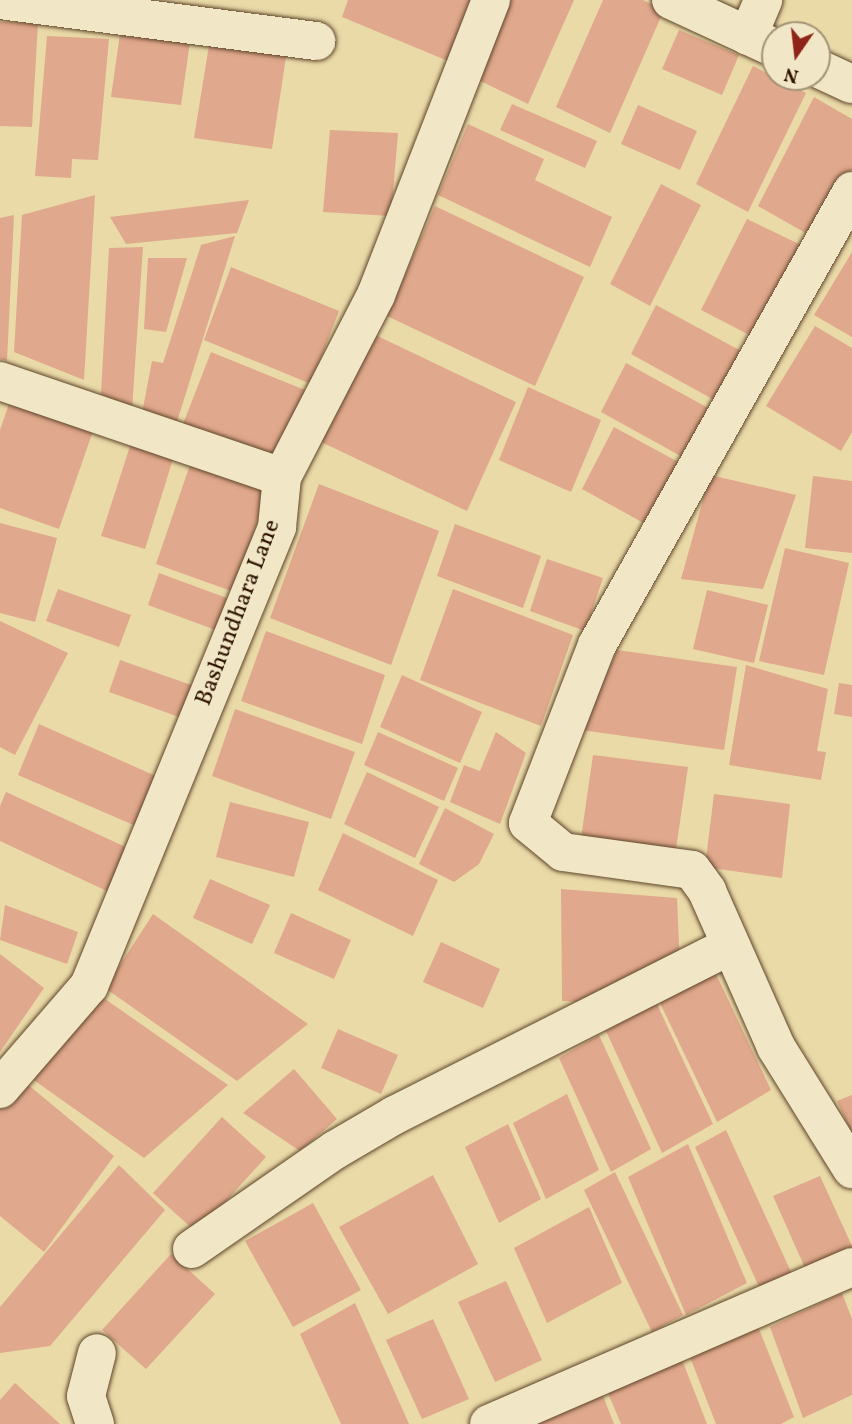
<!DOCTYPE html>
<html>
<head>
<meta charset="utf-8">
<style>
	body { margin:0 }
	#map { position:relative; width:852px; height:1424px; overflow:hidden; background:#eadaa8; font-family:Vollkorn,serif }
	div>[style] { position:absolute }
	.building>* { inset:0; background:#e0a88c }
	.roads { filter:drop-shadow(0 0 2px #5e452a) drop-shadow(0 0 2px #5e452a) }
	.minor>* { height:38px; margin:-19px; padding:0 19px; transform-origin:19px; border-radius:19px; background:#f1e7c6 }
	span { translate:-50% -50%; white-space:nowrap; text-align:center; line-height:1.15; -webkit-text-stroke:5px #f1e7c6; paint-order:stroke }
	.street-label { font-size:24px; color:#2f1300 }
	.north { position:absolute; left:761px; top:21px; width:70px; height:70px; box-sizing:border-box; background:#f1e7c6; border:2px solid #a39277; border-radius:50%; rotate:194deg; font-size:19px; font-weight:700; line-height:28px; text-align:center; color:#2f1300 }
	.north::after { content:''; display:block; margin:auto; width:24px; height:32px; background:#8f2418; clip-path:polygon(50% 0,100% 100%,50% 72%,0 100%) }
</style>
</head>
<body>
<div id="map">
	<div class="building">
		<i style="clip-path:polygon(348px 0,472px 0,448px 61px,342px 17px)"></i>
		<i style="clip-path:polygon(509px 0,574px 0,528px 104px,474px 78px)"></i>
		<i style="clip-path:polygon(603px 0,643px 0,664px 10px,610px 133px,556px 107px)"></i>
		<i style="clip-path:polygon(0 22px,38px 23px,32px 127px,0 126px)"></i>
		<i style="clip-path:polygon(121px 27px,191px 35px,181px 105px,111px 97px)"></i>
		<i style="clip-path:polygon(679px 30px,739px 55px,722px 95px,662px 69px)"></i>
		<i style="clip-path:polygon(211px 33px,288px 44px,272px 149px,194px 138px)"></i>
		<i style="clip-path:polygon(47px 36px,109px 39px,98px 160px,72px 159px,71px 178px,35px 176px)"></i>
		<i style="clip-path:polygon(753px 66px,806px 93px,748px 212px,696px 184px)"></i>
		<i style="clip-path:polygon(814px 97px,852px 119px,852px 170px,816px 239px,758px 206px)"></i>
		<i style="clip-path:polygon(512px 104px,597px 141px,585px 168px,500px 130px)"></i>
		<i style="clip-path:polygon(638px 105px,697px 131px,680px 170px,621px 144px)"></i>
		<i style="clip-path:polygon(468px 124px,544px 159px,535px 180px,612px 217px,590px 267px,438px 195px)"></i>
		<i style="clip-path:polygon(330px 130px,398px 133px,391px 216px,323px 212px)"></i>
		<i style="clip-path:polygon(661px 184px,701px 205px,650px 306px,610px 284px)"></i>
		<i style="clip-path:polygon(95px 195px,84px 380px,14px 352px,22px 215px)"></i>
		<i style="clip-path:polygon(249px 200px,237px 233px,126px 244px,110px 217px)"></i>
		<i style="clip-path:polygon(435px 206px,584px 277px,535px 386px,387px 316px)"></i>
		<i style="clip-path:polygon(14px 215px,7px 361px,0 359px,0 218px)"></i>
		<i style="clip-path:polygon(747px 219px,801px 245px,759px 340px,701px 310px)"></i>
		<i style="clip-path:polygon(235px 236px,176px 425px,142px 413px,152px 361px,163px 363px,201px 245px)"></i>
		<i style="clip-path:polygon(143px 247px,132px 409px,101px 394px,109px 248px)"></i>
		<i style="clip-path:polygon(852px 252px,852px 337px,814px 315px)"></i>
		<i style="clip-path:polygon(148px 258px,187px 258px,166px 332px,144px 329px)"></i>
		<i style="clip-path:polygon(231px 267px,339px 311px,311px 384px,204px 340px)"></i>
		<i style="clip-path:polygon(656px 305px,741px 351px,716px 401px,631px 354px)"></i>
		<i style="clip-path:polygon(815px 326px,852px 348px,852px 432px,841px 451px,766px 406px)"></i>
		<i style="clip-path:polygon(367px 331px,516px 402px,467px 511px,319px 441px)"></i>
		<i style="clip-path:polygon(211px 352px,305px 390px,278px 463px,183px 424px)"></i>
		<i style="clip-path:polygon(626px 363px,710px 409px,686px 459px,601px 412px)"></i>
		<i style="clip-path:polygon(528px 387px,601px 420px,571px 492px,499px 460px)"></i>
		<i style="clip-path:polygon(11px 398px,94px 428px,59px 529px,0 508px,0 430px)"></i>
		<i style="clip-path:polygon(614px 427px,680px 463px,649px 526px,582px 489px)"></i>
		<i style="clip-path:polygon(130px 446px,173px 459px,145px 549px,101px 536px)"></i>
		<i style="clip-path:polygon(192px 459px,269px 487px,234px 592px,156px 564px)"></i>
		<i style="clip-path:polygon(710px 475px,796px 495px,763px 589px,681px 579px)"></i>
		<i style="clip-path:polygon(813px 476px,852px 481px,852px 553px,805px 548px)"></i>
		<i style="clip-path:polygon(319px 484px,439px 531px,391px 665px,270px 618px)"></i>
		<i style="clip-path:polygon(0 523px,57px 538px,35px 622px,0 613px)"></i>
		<i style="clip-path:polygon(455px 524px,541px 556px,523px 608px,437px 576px)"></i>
		<i style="clip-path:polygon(785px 548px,849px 563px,824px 675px,759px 661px)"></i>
		<i style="clip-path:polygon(547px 559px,603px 578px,585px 631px,530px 611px)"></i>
		<i style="clip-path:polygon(159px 573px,232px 600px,221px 632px,148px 605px)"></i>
		<i style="clip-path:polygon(58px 589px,131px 615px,119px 647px,46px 621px)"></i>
		<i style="clip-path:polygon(453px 589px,573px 635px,541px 726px,420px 680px)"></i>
		<i style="clip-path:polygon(707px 590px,768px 605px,754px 663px,693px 649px)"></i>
		<i style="clip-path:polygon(0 621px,68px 653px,15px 755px,0 747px)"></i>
		<i style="clip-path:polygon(266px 631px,385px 675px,362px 744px,241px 701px)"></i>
		<i style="clip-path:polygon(617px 650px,737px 667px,724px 750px,581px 730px)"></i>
		<i style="clip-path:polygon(120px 660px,194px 686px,182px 718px,109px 692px)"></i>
		<i style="clip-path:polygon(746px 665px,828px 689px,817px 751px,826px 752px,821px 780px,729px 765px)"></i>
		<i style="clip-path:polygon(402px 675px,482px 712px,460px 763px,380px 727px)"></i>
		<i style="clip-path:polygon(839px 683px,852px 685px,852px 717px,834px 714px)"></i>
		<i style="clip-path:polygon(235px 709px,355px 752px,331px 819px,212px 776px)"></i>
		<i style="clip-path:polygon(39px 724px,158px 777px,138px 827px,18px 775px)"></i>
		<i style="clip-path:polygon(378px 732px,458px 768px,444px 801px,364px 765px)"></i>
		<i style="clip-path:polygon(496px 732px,526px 753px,500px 824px,450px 802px,464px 765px,480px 771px)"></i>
		<i style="clip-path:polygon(593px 755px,688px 767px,675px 856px,580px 845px)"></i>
		<i style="clip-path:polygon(367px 772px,439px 807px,415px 858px,344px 824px)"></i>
		<i style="clip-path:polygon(6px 792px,130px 849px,111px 893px,0 841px,0 806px)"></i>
		<i style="clip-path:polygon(714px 794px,790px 804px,782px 878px,705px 867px)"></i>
		<i style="clip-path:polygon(230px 802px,309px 822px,294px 877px,216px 857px)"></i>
		<i style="clip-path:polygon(445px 808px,494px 834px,479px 864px,454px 882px,419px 864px)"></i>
		<i style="clip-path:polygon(343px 833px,438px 880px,413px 936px,318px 890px)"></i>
		<i style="clip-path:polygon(210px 879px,270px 905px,252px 944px,193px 918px)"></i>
		<i style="clip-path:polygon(561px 889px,677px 898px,680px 967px,600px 1003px,562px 1001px)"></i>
		<i style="clip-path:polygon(5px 905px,78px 932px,67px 964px,0 940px)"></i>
		<i style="clip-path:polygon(291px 913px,351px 940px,334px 979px,274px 953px)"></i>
		<i style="clip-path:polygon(153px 914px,308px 1024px,237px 1081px,105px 988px)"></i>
		<i style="clip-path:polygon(441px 942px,500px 969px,483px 1008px,423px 982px)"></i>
		<i style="clip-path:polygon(0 954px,44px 988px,0 1052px)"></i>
		<i style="clip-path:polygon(715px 972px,771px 1090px,717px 1122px,660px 1003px)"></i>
		<i style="clip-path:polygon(98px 994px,228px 1085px,144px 1158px,28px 1076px)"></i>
		<i style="clip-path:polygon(656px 1002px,713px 1124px,662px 1153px,606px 1031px)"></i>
		<i style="clip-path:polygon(338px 1029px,398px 1055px,381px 1094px,321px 1068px)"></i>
		<i style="clip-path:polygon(599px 1035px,651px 1149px,611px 1172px,559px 1058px)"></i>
		<i style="clip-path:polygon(294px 1069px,337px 1119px,300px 1151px,243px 1113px)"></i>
		<i style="clip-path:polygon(20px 1078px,114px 1156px,44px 1252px,0 1216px,0 1105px)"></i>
		<i style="clip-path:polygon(567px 1094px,599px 1170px,546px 1199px,513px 1123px)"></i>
		<i style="clip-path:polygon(852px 1095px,852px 1134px,837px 1101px)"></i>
		<i style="clip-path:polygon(222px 1117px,266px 1157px,197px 1233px,153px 1193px)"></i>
		<i style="clip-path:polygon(508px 1124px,541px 1199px,499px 1223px,465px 1147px)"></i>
		<i style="clip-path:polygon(726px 1130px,797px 1285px,766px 1302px,695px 1147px)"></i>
		<i style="clip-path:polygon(688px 1144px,747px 1283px,686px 1315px,628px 1177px)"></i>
		<i style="clip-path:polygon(119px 1165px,165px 1210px,50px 1346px,0 1353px,0 1307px)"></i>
		<i style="clip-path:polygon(615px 1172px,683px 1315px,652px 1332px,584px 1190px)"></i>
		<i style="clip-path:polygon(433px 1175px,478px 1264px,388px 1314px,339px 1227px)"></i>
		<i style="clip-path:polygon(820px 1176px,852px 1246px,852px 1257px,809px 1277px,773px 1196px)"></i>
		<i style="clip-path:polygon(313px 1203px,361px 1290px,293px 1327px,245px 1241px)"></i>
		<i style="clip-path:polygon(589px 1207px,622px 1283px,547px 1323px,514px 1248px)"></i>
		<i style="clip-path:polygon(171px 1254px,215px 1294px,146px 1369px,102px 1330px)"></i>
		<i style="clip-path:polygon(506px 1281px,542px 1360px,495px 1382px,458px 1302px)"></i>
		<i style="clip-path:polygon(842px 1293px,852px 1319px,852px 1395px,803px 1418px,770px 1327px)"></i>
		<i style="clip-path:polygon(355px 1303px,409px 1424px,341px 1424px,300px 1334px)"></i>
		<i style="clip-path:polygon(433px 1319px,469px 1399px,422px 1419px,386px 1340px)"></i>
		<i style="clip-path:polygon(757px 1324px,794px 1417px,781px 1424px,716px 1424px,690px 1357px)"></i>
		<i style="clip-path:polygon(681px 1357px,707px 1424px,621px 1424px,608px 1393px)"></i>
		<i style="clip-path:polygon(15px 1383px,60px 1424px,0 1424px,0 1400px)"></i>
		<i style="clip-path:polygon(600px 1388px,614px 1424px,528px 1424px)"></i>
	</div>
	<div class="roads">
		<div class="minor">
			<i style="left:0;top:0;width:319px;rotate:7.4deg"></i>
			<i style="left:671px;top:0;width:115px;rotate:24.8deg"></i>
			<i style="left:748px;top:36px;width:39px;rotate:-67deg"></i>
			<i style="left:817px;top:68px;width:38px;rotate:25deg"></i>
			<i style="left:852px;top:191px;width:521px;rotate:119.32deg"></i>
			<i style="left:597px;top:645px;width:191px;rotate:111.2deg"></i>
			<i style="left:528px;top:823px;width:45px;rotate:39.6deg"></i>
			<i style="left:563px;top:852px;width:130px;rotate:7.9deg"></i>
			<i style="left:692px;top:870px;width:26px;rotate:54deg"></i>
			<i style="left:707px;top:891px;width:171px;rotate:66.1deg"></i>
			<i style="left:776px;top:1047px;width:144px;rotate:58.1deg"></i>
			<i style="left:0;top:381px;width:298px;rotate:18.8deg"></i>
			<i style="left:0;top:1089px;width:136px;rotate:-49.2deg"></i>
			<i style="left:89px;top:986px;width:496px;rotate:-67.7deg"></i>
			<i style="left:277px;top:527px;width:50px;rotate:-84.3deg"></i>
			<i style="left:282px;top:477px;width:205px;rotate:-62.7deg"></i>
			<i style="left:376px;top:295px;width:317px;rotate:-68.7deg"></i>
			<i style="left:192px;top:1249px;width:174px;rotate:-34.7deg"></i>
			<i style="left:335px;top:1150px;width:69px;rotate:-30.3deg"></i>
			<i style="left:395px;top:1115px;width:375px;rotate:-26.8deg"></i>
			<i style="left:95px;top:1424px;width:29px;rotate:-108deg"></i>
			<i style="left:86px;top:1396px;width:44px;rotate:-75.7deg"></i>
			<i style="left:489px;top:1424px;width:395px;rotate:-23.4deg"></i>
		</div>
	</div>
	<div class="street-label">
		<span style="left:239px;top:613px;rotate:-69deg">Bashundhara Lane</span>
	</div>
	<div class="north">N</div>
</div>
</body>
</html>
